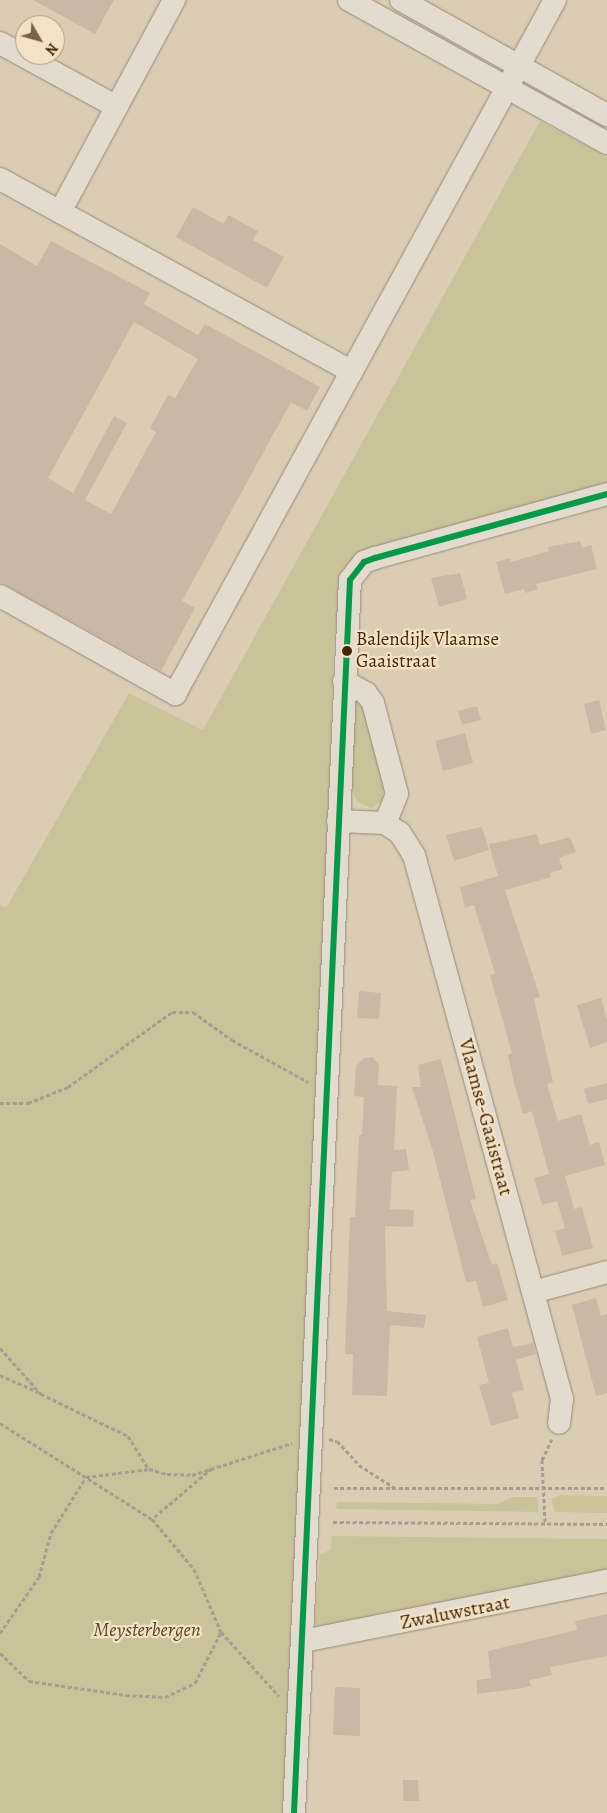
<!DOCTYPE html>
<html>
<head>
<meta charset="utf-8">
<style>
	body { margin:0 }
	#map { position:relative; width:607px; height:1813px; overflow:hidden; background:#dbcdb4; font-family:Alegreya,serif }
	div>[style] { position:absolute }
	.green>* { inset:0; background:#c9c399 }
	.building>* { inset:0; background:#cab8a6 }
	.path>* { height:3px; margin-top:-1.5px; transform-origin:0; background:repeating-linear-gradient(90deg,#a69d92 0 4px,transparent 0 6.5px) }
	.roads { filter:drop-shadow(0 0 1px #968979) drop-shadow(0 0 1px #968979) }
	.minor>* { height:22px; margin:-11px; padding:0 11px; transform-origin:11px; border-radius:11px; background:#e2dbce }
	.bus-1>* { height:6px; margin:-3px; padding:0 3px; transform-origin:3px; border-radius:3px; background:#07994a }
	.dots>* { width:14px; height:14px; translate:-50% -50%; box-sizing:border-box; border:2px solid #f3e2c3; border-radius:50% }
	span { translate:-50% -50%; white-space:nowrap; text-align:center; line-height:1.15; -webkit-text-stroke:4.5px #f3e2c3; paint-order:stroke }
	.bus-label { font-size:19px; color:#462510 }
	.left { translate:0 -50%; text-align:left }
	.street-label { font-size:20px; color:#462510 }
	.park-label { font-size:20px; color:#5d4327; font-style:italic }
	.north { position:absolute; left:15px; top:15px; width:50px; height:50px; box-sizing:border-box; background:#f3e2c3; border:1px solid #ae967b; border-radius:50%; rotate:128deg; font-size:14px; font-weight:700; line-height:20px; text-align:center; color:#462510 }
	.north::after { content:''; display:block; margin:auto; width:18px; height:22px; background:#7a6049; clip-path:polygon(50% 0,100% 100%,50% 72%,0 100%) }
</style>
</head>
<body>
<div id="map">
	<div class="green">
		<i style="clip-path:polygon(540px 121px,607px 157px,607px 484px,345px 573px,334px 639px,319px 1081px,285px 1813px,0 1813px,0 905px,6px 908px,129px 693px,203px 730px)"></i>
		<i style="clip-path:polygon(358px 700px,362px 701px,384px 788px,382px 801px,371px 808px,357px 801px,352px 791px,354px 703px)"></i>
		<i style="clip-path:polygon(561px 1495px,607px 1496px,607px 1513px,555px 1512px,551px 1499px)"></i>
		<i style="clip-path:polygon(512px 1497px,538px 1497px,538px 1512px,336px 1509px,337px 1502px,498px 1504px)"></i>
		<i style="clip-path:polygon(332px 1536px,607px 1539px,607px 1569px,331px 1627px,315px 1624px,320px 1555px,331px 1549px)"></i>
	</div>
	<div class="building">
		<i style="clip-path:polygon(33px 0,114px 0,95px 34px)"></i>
		<i style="clip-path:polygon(193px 207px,224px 224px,228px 215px,258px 231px,253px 240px,284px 257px,267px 288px,176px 237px)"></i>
		<i style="clip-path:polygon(evenodd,51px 241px,150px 293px,144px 304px,198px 335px,205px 324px,320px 387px,307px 411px,291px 402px,182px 601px,195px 608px,161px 671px,0 582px,0 244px,37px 266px,51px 241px,134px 322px,198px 359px,175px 398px,168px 395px,150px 428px,156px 432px,111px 514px,85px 500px,127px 423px,114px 416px,73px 493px,48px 478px,134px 322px)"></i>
		<i style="clip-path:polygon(580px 541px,582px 548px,591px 545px,597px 569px,536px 584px,538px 589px,525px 593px,524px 589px,505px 594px,496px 562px,510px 558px,511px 562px,549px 551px,548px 547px)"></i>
		<i style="clip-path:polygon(460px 573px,467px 599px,439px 607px,431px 578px)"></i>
		<i style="clip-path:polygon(599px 700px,606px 730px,591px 734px,584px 704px)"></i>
		<i style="clip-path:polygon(477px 706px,481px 720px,462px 725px,458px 711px)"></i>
		<i style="clip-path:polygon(465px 733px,473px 763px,443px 771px,435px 741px)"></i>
		<i style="clip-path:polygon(482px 827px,489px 850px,454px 861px,446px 835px)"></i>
		<i style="clip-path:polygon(537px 834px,540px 845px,570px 837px,576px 852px,559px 858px,563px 869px,550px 873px,551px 877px,505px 890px,540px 997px,534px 999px,553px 1082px,547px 1084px,558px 1121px,581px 1114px,590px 1145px,599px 1142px,605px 1165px,565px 1176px,574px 1209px,582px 1207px,593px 1248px,562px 1256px,555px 1231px,565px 1228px,557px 1201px,542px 1205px,534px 1178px,549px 1174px,532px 1111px,523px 1114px,514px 1083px,508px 1055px,512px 1053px,490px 975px,495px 974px,487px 947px,474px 905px,465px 908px,460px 887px,498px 876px,489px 844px)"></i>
		<i style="clip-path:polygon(359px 991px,381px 993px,379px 1019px,357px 1018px)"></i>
		<i style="clip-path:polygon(601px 998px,607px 1020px,607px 1042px,590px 1048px,577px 1005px)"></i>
		<i style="clip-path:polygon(372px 1057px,379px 1064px,378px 1085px,397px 1086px,394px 1150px,406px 1149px,409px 1170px,392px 1172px,390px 1209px,414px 1210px,413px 1227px,385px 1226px,387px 1311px,426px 1315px,424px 1328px,390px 1325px,387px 1396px,352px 1395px,353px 1354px,345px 1354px,350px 1217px,355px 1217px,359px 1135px,362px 1135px,364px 1097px,354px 1096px,356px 1066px,364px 1058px)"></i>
		<i style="clip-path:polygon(441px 1059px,476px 1199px,470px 1200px,492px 1265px,497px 1263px,508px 1300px,483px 1307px,476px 1281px,466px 1282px,433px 1152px,412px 1087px,421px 1087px,418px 1065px)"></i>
		<i style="clip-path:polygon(607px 1083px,607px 1099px,588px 1104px,584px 1089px)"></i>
		<i style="clip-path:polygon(596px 1298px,601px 1316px,607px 1314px,607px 1393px,596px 1396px,572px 1305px)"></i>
		<i style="clip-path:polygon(508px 1328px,513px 1347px,533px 1343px,536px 1354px,516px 1360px,524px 1390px,512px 1393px,519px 1418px,491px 1426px,479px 1385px,489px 1383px,477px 1337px)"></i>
		<i style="clip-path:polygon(607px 1614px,607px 1656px,550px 1667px,552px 1675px,529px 1680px,531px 1686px,523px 1688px,477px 1694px,477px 1680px,491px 1678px,488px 1651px,577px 1630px,575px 1621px)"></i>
		<i style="clip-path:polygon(335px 1687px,360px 1688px,360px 1736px,333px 1735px)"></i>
		<i style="clip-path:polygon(403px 1780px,418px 1780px,419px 1801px,403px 1801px)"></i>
	</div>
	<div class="path">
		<i style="left:0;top:1103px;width:28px"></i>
		<i style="left:28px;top:1103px;width:43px;rotate:-21.8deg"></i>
		<i style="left:68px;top:1087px;width:128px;rotate:-35.8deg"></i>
		<i style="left:172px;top:1012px;width:21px"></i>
		<i style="left:193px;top:1012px;width:48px;rotate:35.7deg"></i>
		<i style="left:232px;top:1040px;width:87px;rotate:28.9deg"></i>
		<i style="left:0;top:1348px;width:62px;rotate:48.3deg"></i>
		<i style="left:41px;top:1394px;width:97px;rotate:25.8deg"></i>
		<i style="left:128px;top:1436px;width:39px;rotate:58deg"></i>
		<i style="left:0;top:1375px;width:42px;rotate:24.1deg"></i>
		<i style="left:0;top:1423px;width:180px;rotate:32.3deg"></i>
		<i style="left:329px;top:1439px;width:8px;rotate:14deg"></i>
		<i style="left:337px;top:1441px;width:33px;rotate:47deg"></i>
		<i style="left:359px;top:1465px;width:46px;rotate:32.7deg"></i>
		<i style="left:212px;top:1468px;width:79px;rotate:139.6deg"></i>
		<i style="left:152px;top:1519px;width:65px;rotate:50deg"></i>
		<i style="left:194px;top:1569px;width:69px;rotate:66.8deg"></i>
		<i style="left:221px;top:1632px;width:86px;rotate:47.8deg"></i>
		<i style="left:334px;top:1488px;width:273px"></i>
		<i style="left:333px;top:1522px;width:274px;rotate:0.4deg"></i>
		<i style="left:545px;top:1522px;width:62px;rotate:-92.8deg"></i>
		<i style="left:542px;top:1460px;width:23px;rotate:-65deg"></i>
		<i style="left:0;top:1633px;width:68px;rotate:-55.1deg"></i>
		<i style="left:39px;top:1577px;width:46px;rotate:-74.7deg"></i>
		<i style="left:51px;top:1533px;width:66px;rotate:-58deg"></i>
		<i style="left:86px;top:1477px;width:64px;rotate:-7.2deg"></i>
		<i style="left:149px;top:1469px;width:19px;rotate:16deg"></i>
		<i style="left:167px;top:1474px;width:25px;rotate:2deg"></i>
		<i style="left:192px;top:1475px;width:105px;rotate:-17.7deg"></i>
		<i style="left:0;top:1653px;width:40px;rotate:44deg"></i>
		<i style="left:29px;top:1681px;width:98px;rotate:8.2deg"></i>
		<i style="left:126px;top:1695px;width:39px;rotate:3deg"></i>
		<i style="left:165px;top:1697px;width:33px;rotate:-25deg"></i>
		<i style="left:195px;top:1683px;width:57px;rotate:-63deg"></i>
	</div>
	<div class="roads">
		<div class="minor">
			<i style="left:349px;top:0;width:295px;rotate:29deg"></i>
			<i style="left:401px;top:0;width:236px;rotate:29.2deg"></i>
			<i style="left:0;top:43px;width:133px;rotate:28.7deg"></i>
			<i style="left:0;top:179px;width:401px;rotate:28.7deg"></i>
			<i style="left:60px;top:212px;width:241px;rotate:-61.7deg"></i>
			<i style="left:0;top:596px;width:201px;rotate:29.2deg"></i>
			<i style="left:175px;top:694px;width:791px;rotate:-61.3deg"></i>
			<i style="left:344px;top:681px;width:25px;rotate:29deg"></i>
			<i style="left:366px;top:693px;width:12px;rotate:55deg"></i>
			<i style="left:373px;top:703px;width:94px;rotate:75.2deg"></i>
			<i style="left:397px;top:794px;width:31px;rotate:112deg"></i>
			<i style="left:338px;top:821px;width:47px;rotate:2.4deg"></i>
			<i style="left:385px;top:823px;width:18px;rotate:34deg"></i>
			<i style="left:400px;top:833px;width:26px;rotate:58deg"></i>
			<i style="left:414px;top:855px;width:564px;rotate:74.78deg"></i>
			<i style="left:562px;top:1399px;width:24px;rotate:97deg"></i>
			<i style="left:533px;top:1292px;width:77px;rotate:-15.1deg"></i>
			<i style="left:303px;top:1641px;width:310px;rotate:-11.2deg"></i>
			<i style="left:294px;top:1813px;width:1234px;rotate:-87.4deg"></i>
			<i style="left:350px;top:580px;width:23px;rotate:-52deg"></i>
			<i style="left:364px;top:562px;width:12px;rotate:-20deg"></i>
			<i style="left:375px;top:558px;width:241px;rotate:-15.4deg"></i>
		</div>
	</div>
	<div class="bus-1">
		<i style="left:294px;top:1813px;width:1234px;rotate:-87.4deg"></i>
		<i style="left:350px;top:580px;width:23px;rotate:-52deg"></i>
		<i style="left:364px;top:562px;width:12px;rotate:-20deg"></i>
		<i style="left:375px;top:558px;width:241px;rotate:-15.4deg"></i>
	</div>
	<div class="dots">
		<i style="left:347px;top:651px;background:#462510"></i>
	</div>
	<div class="bus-label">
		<span class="left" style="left:356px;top:651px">Balendijk Vlaamse<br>Gaaistraat</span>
	</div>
	<div class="street-label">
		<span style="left:486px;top:1117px;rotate:75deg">Vlaamse-Gaaistraat</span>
		<span style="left:455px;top:1612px;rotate:-11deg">Zwaluwstraat</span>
	</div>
	<div class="park-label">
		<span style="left:147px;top:1629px">Meysterbergen</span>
	</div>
	<div class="north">N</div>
</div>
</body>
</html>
